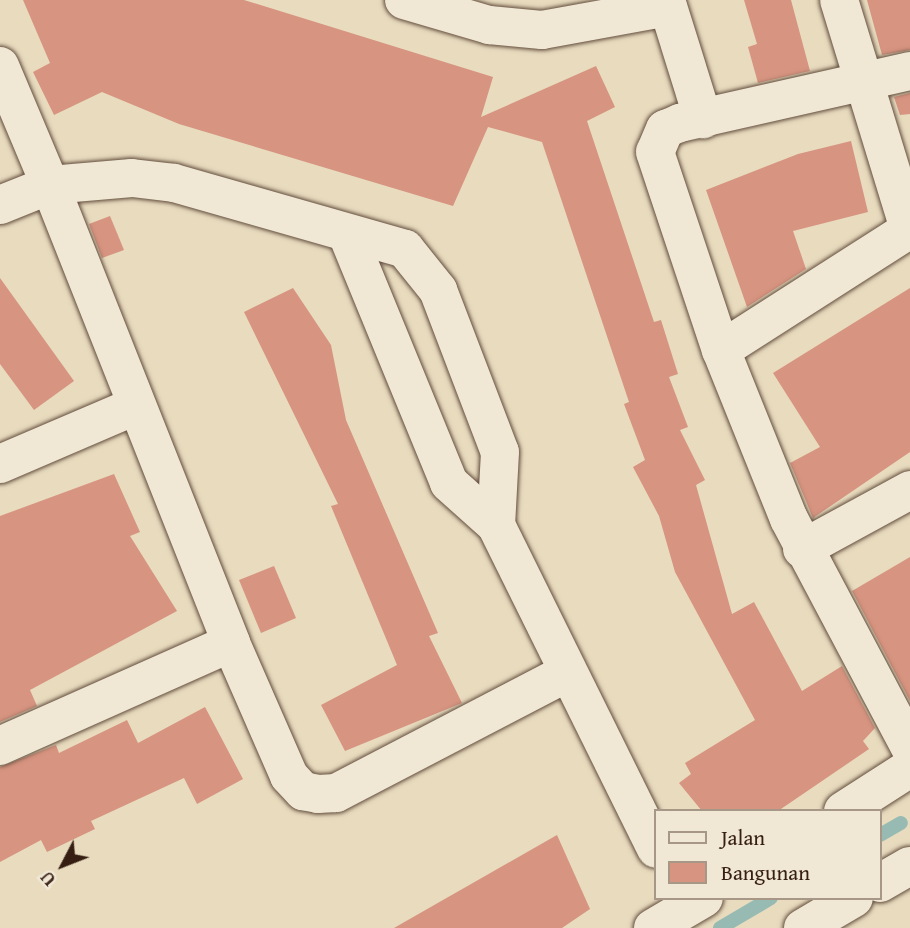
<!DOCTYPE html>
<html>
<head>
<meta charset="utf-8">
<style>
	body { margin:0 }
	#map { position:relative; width:910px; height:928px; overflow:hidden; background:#e8dbbe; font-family:"Gentium Book Plus",serif }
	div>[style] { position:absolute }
	.stream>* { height:14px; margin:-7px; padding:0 7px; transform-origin:7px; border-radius:7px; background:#97bbb3 }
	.building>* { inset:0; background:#d79480 }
	.roads { filter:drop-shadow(0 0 2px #624d3d) drop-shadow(0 0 2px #624d3d) }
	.minor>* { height:38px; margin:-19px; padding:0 19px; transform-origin:19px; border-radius:19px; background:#f0e8d5 }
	span { translate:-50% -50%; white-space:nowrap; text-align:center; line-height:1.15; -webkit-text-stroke:7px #f0e8d5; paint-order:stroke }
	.legend { position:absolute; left:654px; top:809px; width:228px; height:91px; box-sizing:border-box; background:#f0e8d5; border:2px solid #a69787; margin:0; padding:9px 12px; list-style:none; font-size:21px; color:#361e12 }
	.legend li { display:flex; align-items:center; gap:14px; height:35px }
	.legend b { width:35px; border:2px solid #a69787 }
	.north { position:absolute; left:28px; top:830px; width:70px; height:70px; -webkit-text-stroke:5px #f0e8d5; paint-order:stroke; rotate:228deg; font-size:19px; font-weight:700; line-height:28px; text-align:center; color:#361e12 }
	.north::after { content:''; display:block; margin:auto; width:24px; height:32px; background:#361e12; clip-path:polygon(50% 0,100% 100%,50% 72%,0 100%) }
</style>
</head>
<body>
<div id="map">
	<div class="stream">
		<i style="left:880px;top:835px;width:24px;rotate:-30deg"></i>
		<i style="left:720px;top:928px;width:59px;rotate:-30.5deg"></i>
	</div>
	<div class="building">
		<i style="clip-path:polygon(23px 0,244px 0,493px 77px,481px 117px,596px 66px,615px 107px,587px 121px,654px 322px,661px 320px,678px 374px,669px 377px,688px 427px,680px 430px,705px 480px,696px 485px,732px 614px,754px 602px,802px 691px,842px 666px,875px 728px,863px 741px,869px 749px,778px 811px,702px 811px,679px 783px,691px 774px,685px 763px,755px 720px,675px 572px,659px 516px,633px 467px,645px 460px,624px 404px,629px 402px,542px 142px,488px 127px,453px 206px,179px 124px,102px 92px,54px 115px,33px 72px,50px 63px)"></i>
		<i style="clip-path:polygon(744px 0,791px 0,810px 71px,758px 83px,748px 47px,757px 44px)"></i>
		<i style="clip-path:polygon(867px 0,910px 0,910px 50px,882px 55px)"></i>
		<i style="clip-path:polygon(910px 93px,910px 114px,900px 115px,894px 97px)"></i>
		<i style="clip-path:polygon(851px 141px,868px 212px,793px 231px,806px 269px,747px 307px,706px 190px,798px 154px)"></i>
		<i style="clip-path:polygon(110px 216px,124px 250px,102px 258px,89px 224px)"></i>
		<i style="clip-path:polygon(0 278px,74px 381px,34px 410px,0 364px)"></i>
		<i style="clip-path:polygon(293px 288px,331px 345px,346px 420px,438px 633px,429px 636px,462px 703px,345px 751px,321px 705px,397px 665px,331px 506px,338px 504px,244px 312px)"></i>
		<i style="clip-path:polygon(910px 288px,910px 452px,813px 518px,790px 463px,820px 447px,773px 373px)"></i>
		<i style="clip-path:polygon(114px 474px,140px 532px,130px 536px,177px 611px,30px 690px,37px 706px,0 722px,0 516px)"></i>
		<i style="clip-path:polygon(910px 557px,910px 701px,852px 591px)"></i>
		<i style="clip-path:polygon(274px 566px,296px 618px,261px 633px,239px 580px)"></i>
		<i style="clip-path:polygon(205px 707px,243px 779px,197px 804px,184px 778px,91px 821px,95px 829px,47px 852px,41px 840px,0 862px,0 767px,56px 745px,59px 753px,127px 720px,138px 743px)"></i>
		<i style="clip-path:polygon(557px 835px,590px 909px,562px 928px,394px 928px)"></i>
	</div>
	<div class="roads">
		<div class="minor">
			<i style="left:404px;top:0;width:89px;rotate:16.4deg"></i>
			<i style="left:489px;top:25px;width:53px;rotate:5.4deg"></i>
			<i style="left:542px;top:30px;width:128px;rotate:-10.3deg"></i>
			<i style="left:666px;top:0;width:125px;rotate:72.7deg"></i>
			<i style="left:839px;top:0;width:239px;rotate:73deg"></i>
			<i style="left:0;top:66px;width:129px;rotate:67.2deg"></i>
			<i style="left:50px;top:185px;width:82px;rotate:-4.9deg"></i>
			<i style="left:132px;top:178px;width:42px;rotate:6.8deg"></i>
			<i style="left:174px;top:183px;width:240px;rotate:15.9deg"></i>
			<i style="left:405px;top:249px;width:53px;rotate:51.2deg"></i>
			<i style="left:438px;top:290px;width:173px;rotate:69.1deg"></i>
			<i style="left:500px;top:452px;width:73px;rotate:93.1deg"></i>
			<i style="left:910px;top:71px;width:236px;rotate:167.3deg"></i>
			<i style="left:680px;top:123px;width:16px;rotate:158deg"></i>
			<i style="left:665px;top:129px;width:25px;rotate:113deg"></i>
			<i style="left:655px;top:152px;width:209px;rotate:71.6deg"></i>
			<i style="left:721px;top:350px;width:182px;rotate:68.1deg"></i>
			<i style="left:789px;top:519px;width:259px;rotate:62.1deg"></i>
			<i style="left:0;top:205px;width:54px;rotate:-21.8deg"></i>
			<i style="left:50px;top:185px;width:492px;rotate:68.4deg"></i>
			<i style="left:231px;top:643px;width:253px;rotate:156deg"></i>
			<i style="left:347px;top:234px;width:269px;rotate:67.7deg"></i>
			<i style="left:449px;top:483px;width:63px;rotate:41.8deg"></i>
			<i style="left:496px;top:525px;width:361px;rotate:63.7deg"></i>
			<i style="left:721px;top:350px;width:224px;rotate:-32.6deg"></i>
			<i style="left:0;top:464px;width:145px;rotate:-23.2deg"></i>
			<i style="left:802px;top:549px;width:123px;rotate:-28.6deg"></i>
			<i style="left:231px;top:643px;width:145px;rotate:66.4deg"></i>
			<i style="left:289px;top:776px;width:21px;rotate:47deg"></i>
			<i style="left:303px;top:791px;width:15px;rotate:11deg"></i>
			<i style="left:318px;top:794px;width:18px;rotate:-3deg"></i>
			<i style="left:336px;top:793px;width:258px;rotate:-27.5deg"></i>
			<i style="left:843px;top:811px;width:80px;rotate:-32.7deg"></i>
			<i style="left:880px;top:883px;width:34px;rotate:-30deg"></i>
			<i style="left:653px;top:928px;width:59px;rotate:-30.5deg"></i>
			<i style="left:803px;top:928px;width:59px;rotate:-30.5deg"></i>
		</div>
	</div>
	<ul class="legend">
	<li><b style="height:9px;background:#f0e8d5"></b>Jalan</li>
	<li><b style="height:19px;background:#d79480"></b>Bangunan</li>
	</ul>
	<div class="north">U</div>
</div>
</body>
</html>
